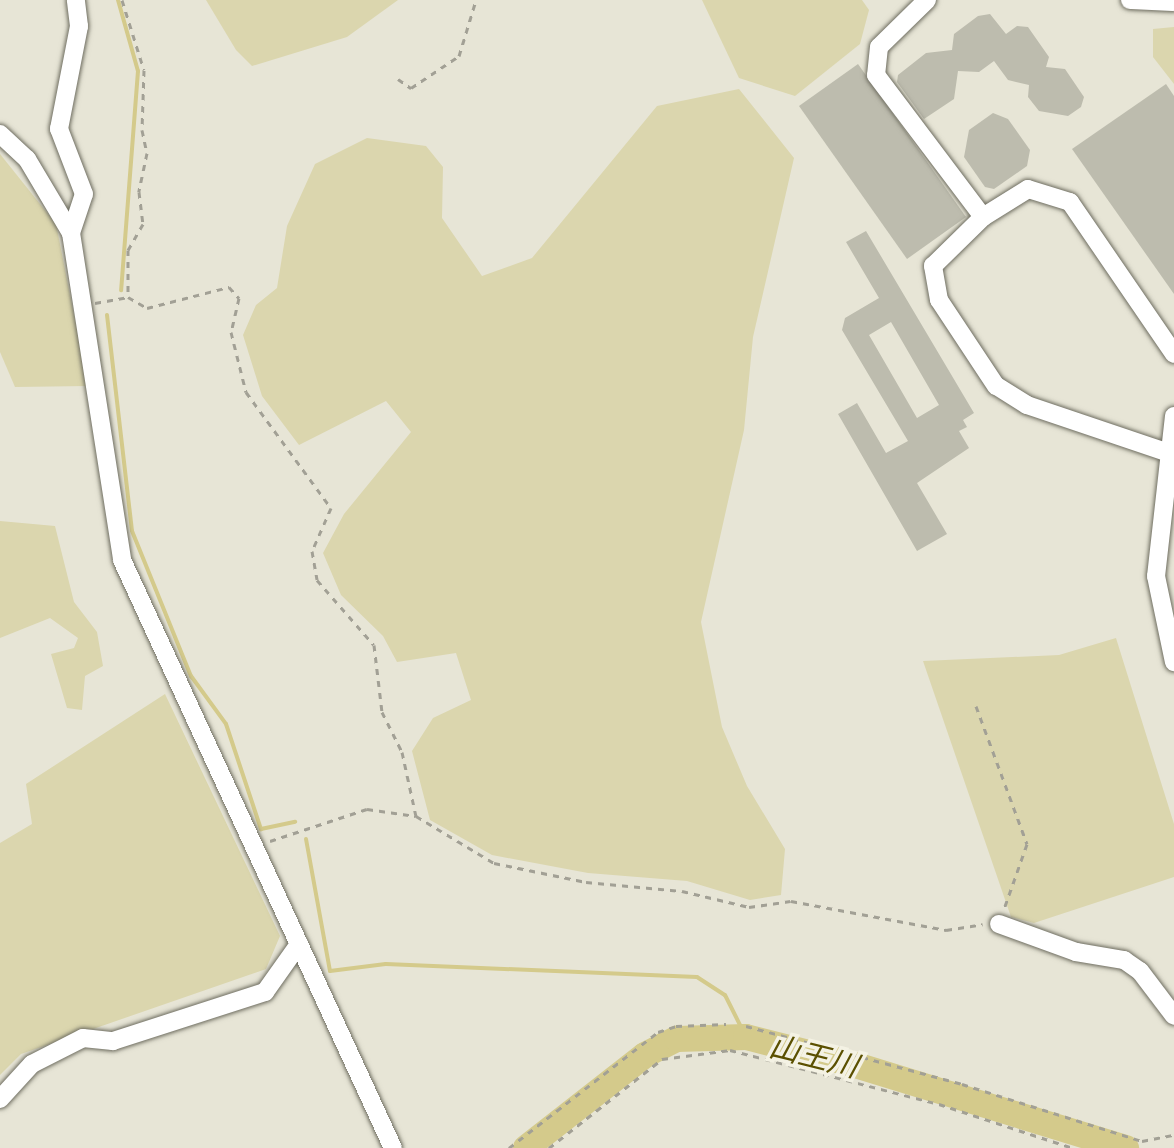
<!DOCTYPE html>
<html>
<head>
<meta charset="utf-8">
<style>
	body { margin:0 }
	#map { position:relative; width:1174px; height:1148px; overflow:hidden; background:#e7e5d6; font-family:"Exo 2","Noto Sans JP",sans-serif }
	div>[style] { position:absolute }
	.green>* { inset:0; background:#dbd6ae }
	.stream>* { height:4px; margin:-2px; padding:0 2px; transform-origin:2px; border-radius:2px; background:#d4ca8b }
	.river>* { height:26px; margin:-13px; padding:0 13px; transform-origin:13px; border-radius:13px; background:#d4ca8b }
	.building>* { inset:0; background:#bdbcae }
	.path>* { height:3px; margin-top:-1.5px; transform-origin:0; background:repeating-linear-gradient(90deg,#a2a095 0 6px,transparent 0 12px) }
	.roads { filter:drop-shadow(0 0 2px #6e6d60) drop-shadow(0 0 2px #6e6d60) }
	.minor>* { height:18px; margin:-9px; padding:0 9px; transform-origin:9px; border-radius:9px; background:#fff }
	span { translate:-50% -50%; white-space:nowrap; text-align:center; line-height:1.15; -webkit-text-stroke:7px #f4f2e4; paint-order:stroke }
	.water-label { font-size:30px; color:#5b5000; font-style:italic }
</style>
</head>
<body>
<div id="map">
	<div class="green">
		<i style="clip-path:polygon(206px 0,398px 0,347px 37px,252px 66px,236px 50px)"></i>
		<i style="clip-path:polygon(702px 0,862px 0,869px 10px,860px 44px,795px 96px,739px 78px)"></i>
		<i style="clip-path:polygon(1174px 27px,1174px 84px,1153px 57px,1153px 29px)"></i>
		<i style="clip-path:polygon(739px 89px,794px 158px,753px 337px,744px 430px,701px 622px,722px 727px,747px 786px,785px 849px,781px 895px,750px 900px,687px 881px,588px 873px,492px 855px,430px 820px,412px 751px,433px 718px,471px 700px,456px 653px,397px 662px,383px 636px,341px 595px,323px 553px,344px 514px,411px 432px,386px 401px,299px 445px,262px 396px,243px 335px,256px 305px,277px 288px,287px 226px,315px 164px,367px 138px,426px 146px,443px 167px,442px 218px,482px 276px,532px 258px,657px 106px)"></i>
		<i style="clip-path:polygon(0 154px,56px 224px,88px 386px,15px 387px,0 352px)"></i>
		<i style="clip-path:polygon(0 521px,55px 526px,74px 602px,97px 632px,103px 666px,85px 676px,82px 710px,67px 708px,51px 654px,74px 648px,78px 638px,50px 618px,0 638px)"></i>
		<i style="clip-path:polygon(1116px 638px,1174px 824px,1174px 877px,1034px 923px,1011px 917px,923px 661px,1059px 655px)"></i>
		<i style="clip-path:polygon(165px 694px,280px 936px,266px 969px,21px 1054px,0 1075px,0 843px,32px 824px,26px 784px)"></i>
	</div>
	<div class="stream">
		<i style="left:118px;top:0;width:74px;rotate:74.3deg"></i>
		<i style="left:138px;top:71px;width:220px;rotate:94.4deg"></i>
		<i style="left:107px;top:315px;width:217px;rotate:83.4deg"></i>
		<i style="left:132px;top:531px;width:157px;rotate:67.9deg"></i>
		<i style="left:191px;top:676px;width:59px;rotate:53.9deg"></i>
		<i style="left:226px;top:724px;width:111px;rotate:71.6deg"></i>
		<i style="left:261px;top:829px;width:35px;rotate:-12deg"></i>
		<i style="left:306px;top:839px;width:134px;rotate:79.7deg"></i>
		<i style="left:330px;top:971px;width:56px;rotate:-7.1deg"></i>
		<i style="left:386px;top:964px;width:311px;rotate:2.4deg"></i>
		<i style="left:697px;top:977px;width:33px;rotate:33deg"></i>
		<i style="left:725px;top:995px;width:47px;rotate:63.4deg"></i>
	</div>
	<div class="river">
		<i style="left:526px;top:1148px;width:151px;rotate:-38deg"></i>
		<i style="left:645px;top:1055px;width:36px;rotate:-27deg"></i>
		<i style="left:677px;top:1039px;width:69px;rotate:-1.7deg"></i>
		<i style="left:746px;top:1037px;width:106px;rotate:14.2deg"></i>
		<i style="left:849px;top:1063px;width:290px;rotate:17.1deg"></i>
	</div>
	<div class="building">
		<i style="clip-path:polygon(990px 14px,1006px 34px,1017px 26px,1028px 27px,1049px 57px,1046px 67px,1065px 69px,1084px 97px,1081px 107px,1068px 116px,1039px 111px,1028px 97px,1029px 85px,1008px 80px,994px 61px,979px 72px,958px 71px,954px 99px,924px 119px,897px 82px,898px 75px,926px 53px,952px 50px,954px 34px,978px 16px)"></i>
		<i style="clip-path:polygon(858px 64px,966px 217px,907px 259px,799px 106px)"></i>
		<i style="clip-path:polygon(1166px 84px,1174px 96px,1174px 294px,1072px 149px)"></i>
		<i style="clip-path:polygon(993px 113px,1008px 119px,1030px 150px,1027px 166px,994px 189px,985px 187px,964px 157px,969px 130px)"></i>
		<i style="clip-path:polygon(evenodd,866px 231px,974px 413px,963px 420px,967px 427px,959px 431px,969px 448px,917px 483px,947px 534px,917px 551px,838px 414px,857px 403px,886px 453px,908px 441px,842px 330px,845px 318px,879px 298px,846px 242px,866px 231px,891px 322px,939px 405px,917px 418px,869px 335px,891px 322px)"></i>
	</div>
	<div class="path">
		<i style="left:122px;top:0;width:73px;rotate:72.6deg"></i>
		<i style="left:144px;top:70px;width:60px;rotate:91.9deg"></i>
		<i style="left:142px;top:130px;width:24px;rotate:78deg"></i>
		<i style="left:147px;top:153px;width:40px;rotate:102deg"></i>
		<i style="left:139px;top:192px;width:32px;rotate:83deg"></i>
		<i style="left:143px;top:224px;width:30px;rotate:120deg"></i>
		<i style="left:128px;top:250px;width:47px;rotate:90deg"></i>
		<i style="left:398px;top:79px;width:16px;rotate:35deg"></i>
		<i style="left:411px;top:88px;width:58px;rotate:-33.7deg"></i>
		<i style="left:459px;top:56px;width:59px;rotate:-73.1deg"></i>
		<i style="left:95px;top:303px;width:34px;rotate:-10deg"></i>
		<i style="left:128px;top:297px;width:22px;rotate:30deg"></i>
		<i style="left:147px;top:308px;width:85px;rotate:-14.4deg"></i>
		<i style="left:229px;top:287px;width:15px;rotate:48deg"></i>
		<i style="left:239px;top:298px;width:35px;rotate:103deg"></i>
		<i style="left:231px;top:332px;width:62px;rotate:76deg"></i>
		<i style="left:246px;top:392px;width:144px;rotate:53.8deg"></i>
		<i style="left:331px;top:508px;width:47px;rotate:113.8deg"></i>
		<i style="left:312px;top:551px;width:29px;rotate:80deg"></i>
		<i style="left:317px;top:580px;width:86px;rotate:48.8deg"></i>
		<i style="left:374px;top:645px;width:67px;rotate:83.2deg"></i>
		<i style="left:382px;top:712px;width:45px;rotate:63.4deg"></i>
		<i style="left:402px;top:752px;width:66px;rotate:77.7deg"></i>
		<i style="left:976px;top:706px;width:147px;rotate:69.7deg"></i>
		<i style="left:1027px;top:844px;width:69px;rotate:109.5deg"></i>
		<i style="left:270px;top:841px;width:102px;rotate:-18.3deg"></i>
		<i style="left:367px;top:809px;width:49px;rotate:8.1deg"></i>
		<i style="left:416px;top:816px;width:91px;rotate:31.1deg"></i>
		<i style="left:494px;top:863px;width:94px;rotate:11.7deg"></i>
		<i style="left:586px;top:882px;width:96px;rotate:5.4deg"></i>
		<i style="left:682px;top:891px;width:69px;rotate:13.4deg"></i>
		<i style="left:749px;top:907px;width:42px;rotate:-8.1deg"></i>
		<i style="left:791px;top:901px;width:158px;rotate:10.6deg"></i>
		<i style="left:946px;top:930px;width:37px;rotate:-9deg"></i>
		<i style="left:746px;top:1026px;width:224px;rotate:15deg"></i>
		<i style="left:962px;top:1084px;width:189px;rotate:17.6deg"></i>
		<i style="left:1142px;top:1141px;width:33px;rotate:-11deg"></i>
		<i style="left:509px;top:1148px;width:189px;rotate:-37.9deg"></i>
		<i style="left:658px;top:1032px;width:19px;rotate:-18deg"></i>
		<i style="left:676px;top:1026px;width:50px;rotate:-2.3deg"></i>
		<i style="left:549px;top:1148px;width:144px;rotate:-38.2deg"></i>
		<i style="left:662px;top:1059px;width:69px;rotate:-7.5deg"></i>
		<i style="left:730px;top:1050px;width:216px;rotate:14.5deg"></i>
		<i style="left:939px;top:1104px;width:141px;rotate:18.2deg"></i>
	</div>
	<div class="roads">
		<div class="minor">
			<i style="left:927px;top:0;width:67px;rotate:135.6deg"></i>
			<i style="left:879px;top:47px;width:28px;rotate:96deg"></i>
			<i style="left:876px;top:75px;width:178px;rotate:53deg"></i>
			<i style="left:1130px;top:0;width:44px;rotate:2.6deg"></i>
			<i style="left:0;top:134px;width:37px;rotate:43deg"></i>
			<i style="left:27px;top:159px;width:86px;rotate:59.3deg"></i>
			<i style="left:71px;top:233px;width:331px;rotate:81.1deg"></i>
			<i style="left:122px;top:560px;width:647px;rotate:65.26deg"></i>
			<i style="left:71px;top:233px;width:41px;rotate:-71.6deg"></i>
			<i style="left:84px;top:194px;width:70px;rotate:-111deg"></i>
			<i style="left:59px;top:129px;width:105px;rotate:-79deg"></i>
			<i style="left:79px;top:26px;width:26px;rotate:-97deg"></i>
			<i style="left:1174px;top:416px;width:161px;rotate:96.4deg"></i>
			<i style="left:1156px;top:576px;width:88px;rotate:78.2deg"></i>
			<i style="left:1169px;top:453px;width:150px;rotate:-161.3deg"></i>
			<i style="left:1027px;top:405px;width:36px;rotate:-148deg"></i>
			<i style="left:996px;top:386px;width:103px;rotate:-123.5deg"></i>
			<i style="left:939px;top:300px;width:35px;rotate:-100deg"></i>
			<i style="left:933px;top:266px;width:70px;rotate:-44.4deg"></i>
			<i style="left:983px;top:217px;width:53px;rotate:-31.9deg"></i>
			<i style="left:1028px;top:189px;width:44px;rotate:17.2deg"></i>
			<i style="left:1070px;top:202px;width:184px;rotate:55.6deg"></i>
			<i style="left:999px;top:924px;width:82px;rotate:20deg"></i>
			<i style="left:1076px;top:952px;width:49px;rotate:9.5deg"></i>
			<i style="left:1124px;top:960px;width:19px;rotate:35deg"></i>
			<i style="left:1140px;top:971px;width:56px;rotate:52.9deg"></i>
			<i style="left:0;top:1099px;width:47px;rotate:-47.6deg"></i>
			<i style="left:32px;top:1064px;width:57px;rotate:-27deg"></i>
			<i style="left:83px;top:1038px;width:30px;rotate:6deg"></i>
			<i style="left:113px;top:1041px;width:160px;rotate:-17.9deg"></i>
			<i style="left:265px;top:992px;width:59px;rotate:-54.7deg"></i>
		</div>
	</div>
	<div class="water-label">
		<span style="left:814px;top:1055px;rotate:14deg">山王川</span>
	</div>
</div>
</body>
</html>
